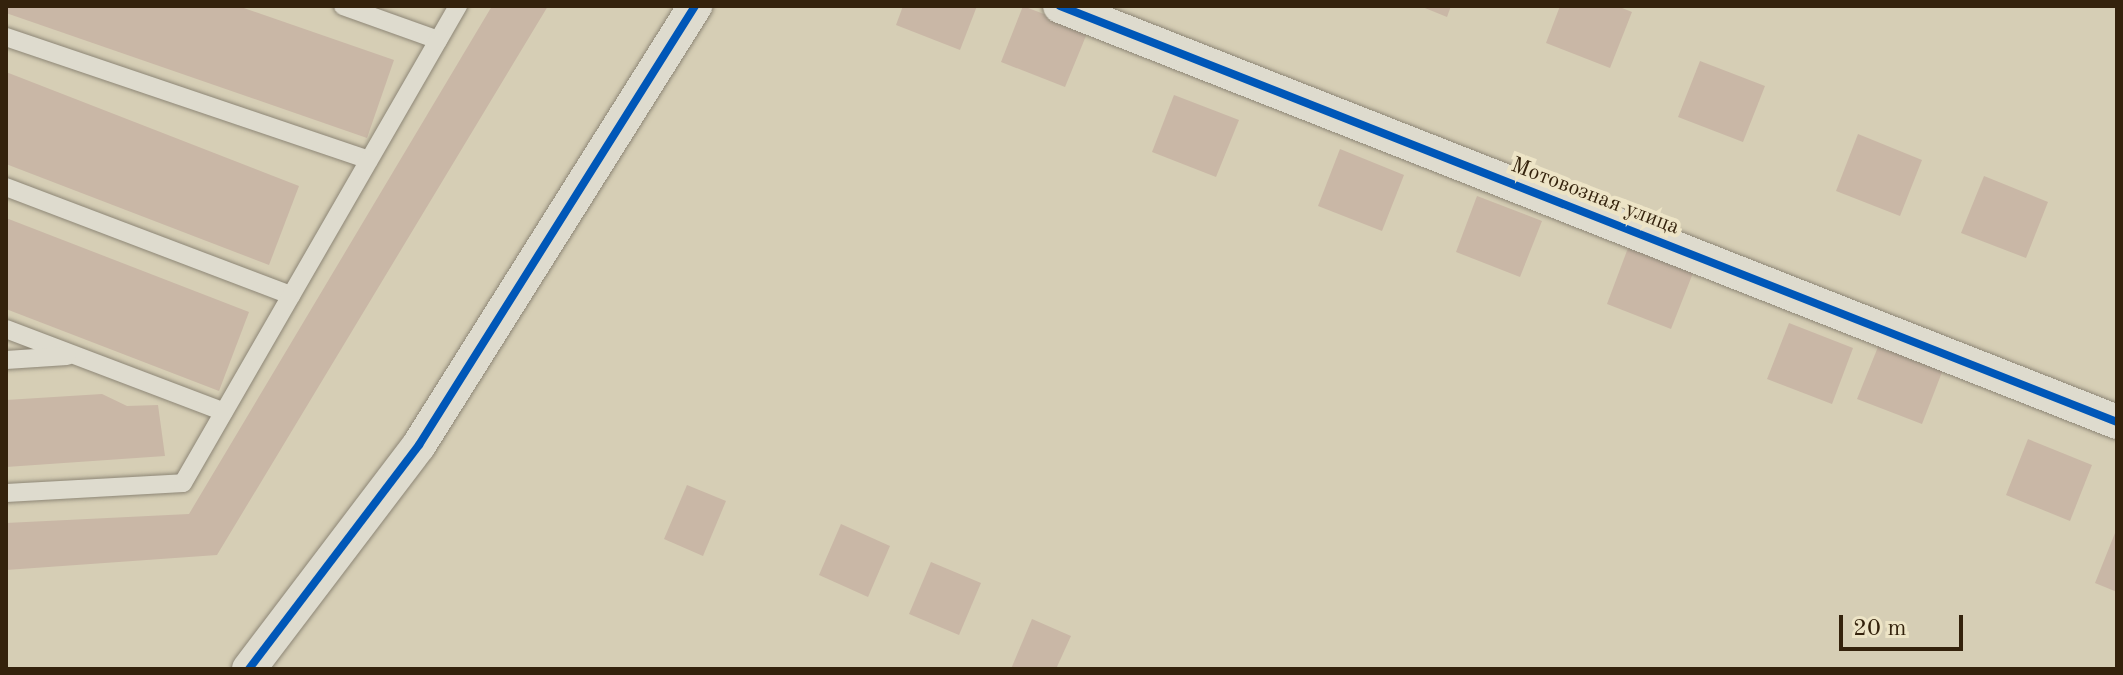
<!DOCTYPE html>
<html>
<head>
<meta charset="utf-8">
<style>
	body { margin:0 }
	#map { position:relative; width:2123px; height:675px; overflow:hidden; background:#d6ceb5; font-family:"Old Standard TT",serif }
	div>[style] { position:absolute }
	.building>* { inset:0; background:#c9b7a6 }
	.roads { filter:drop-shadow(0 0 2px #8d8676) drop-shadow(0 0 2px #8d8676) }
	.lane>* { height:18px; margin:-9px; padding:0 9px; transform-origin:9px; border-radius:9px; background:#dedbce }
	.street>* { height:34px; margin:-17px; padding:0 17px; transform-origin:17px; border-radius:17px; background:#dedbce }
	.cycleway>* { height:8px; margin:-4px; padding:0 4px; transform-origin:4px; border-radius:4px; background:#0057b8 }
	span { translate:-50% -50%; white-space:nowrap; text-align:center; line-height:1.15; -webkit-text-stroke:8px #ede4c6; paint-order:stroke }
	.street-label { font-size:22px; color:#34220c }
	.frame { position:absolute; inset:0; border:8px solid #34220c; pointer-events:none }
	.scale { position:absolute; left:1839px; top:615px; width:124px; height:36px; box-sizing:border-box; border:4px solid #34220c; border-top:0; padding-left:10px; font-size:24px; line-height:28px; white-space:nowrap; color:#34220c; -webkit-text-stroke:6px #ede4c6; paint-order:stroke }
</style>
</head>
<body>
<div id="map">
	<div class="building">
		<i style="clip-path:polygon(6px 6px,238px 6px,394px 60px,367px 138px,6px 13px)"></i>
		<i style="clip-path:polygon(492px 6px,548px 6px,217px 555px,6px 570px,6px 523px,189px 514px)"></i>
		<i style="clip-path:polygon(903px 6px,977px 6px,960px 50px,896px 25px)"></i>
		<i style="clip-path:polygon(1023px 6px,1088px 31px,1065px 87px,1001px 62px)"></i>
		<i style="clip-path:polygon(1420px 6px,1451px 6px,1447px 17px)"></i>
		<i style="clip-path:polygon(1560px 6px,1617px 6px,1632px 12px,1610px 68px,1546px 43px)"></i>
		<i style="clip-path:polygon(1700px 61px,1765px 86px,1743px 142px,1678px 117px)"></i>
		<i style="clip-path:polygon(6px 72px,299px 186px,269px 265px,6px 164px)"></i>
		<i style="clip-path:polygon(1174px 95px,1239px 120px,1216px 177px,1152px 152px)"></i>
		<i style="clip-path:polygon(1858px 134px,1922px 160px,1900px 216px,1836px 191px)"></i>
		<i style="clip-path:polygon(1340px 149px,1404px 175px,1382px 231px,1318px 206px)"></i>
		<i style="clip-path:polygon(1984px 176px,2048px 202px,2026px 258px,1961px 233px)"></i>
		<i style="clip-path:polygon(1477px 196px,1542px 221px,1520px 277px,1456px 252px)"></i>
		<i style="clip-path:polygon(6px 218px,249px 312px,219px 391px,6px 309px)"></i>
		<i style="clip-path:polygon(1628px 248px,1693px 273px,1671px 329px,1607px 304px)"></i>
		<i style="clip-path:polygon(1789px 323px,1853px 348px,1832px 404px,1767px 379px)"></i>
		<i style="clip-path:polygon(1880px 342px,1944px 367px,1922px 424px,1857px 399px)"></i>
		<i style="clip-path:polygon(102px 394px,127px 406px,158px 405px,165px 456px,6px 467px,6px 400px)"></i>
		<i style="clip-path:polygon(2028px 439px,2092px 465px,2070px 521px,2006px 495px)"></i>
		<i style="clip-path:polygon(687px 485px,726px 501px,703px 556px,664px 539px)"></i>
		<i style="clip-path:polygon(841px 524px,890px 546px,868px 597px,819px 575px)"></i>
		<i style="clip-path:polygon(2117px 528px,2117px 592px,2095px 583px)"></i>
		<i style="clip-path:polygon(931px 562px,981px 583px,959px 635px,909px 614px)"></i>
		<i style="clip-path:polygon(1032px 619px,1071px 636px,1056px 669px,1011px 669px)"></i>
	</div>
	<div class="roads">
		<div class="lane">
			<i style="left:343px;top:6px;width:101px;rotate:19.7deg"></i>
			<i style="left:6px;top:37px;width:383px;rotate:18.7deg"></i>
			<i style="left:6px;top:187px;width:305px;rotate:20.8deg"></i>
			<i style="left:6px;top:329px;width:233px;rotate:20.8deg"></i>
			<i style="left:6px;top:360px;width:61px;rotate:-3.8deg"></i>
			<i style="left:6px;top:493px;width:177px;rotate:-3.2deg"></i>
			<i style="left:183px;top:483px;width:551px;rotate:-60.04deg"></i>
		</div>
		<div class="street">
			<i style="left:1060px;top:6px;width:1136px;rotate:21.48deg"></i>
			<i style="left:249px;top:669px;width:281px;rotate:-52.8deg"></i>
			<i style="left:419px;top:445px;width:519px;rotate:-57.84deg"></i>
		</div>
	</div>
	<div class="cycleway">
		<i style="left:1060px;top:6px;width:1136px;rotate:21.48deg"></i>
		<i style="left:249px;top:669px;width:281px;rotate:-52.8deg"></i>
		<i style="left:419px;top:445px;width:519px;rotate:-57.84deg"></i>
	</div>
	<div class="street-label">
		<span style="left:1595px;top:197px;rotate:21deg">Мотовозная улица</span>
	</div>
	<div class="frame"></div>
	<div class="scale">20 m</div>
</div>
</body>
</html>
